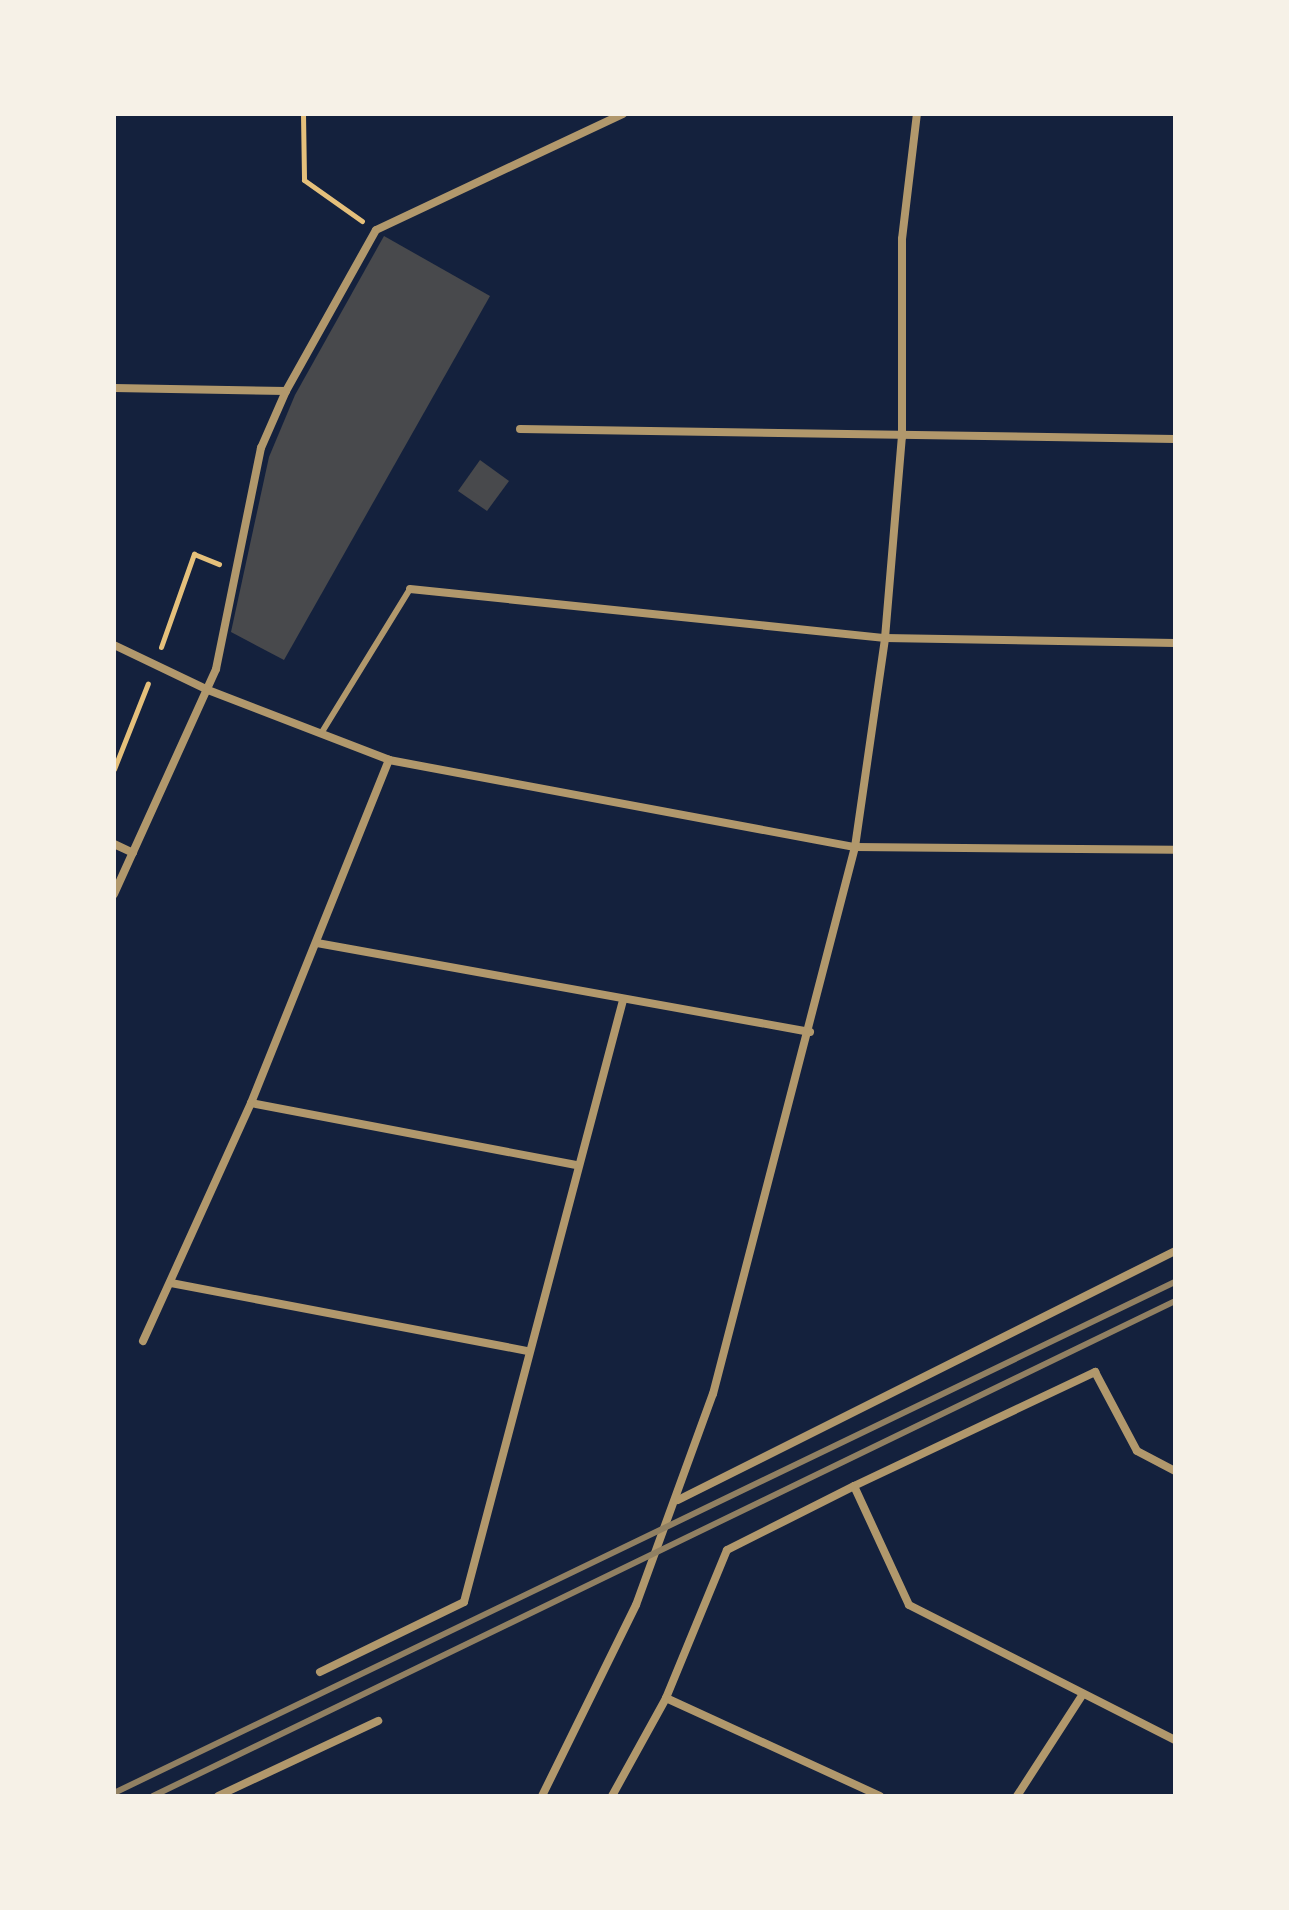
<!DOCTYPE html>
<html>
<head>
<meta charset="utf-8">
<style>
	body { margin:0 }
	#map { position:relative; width:1289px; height:1910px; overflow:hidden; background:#14213d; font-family:Signika,sans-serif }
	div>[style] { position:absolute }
	.building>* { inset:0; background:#48494c }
	.path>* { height:5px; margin:-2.5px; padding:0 2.5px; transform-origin:2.5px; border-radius:2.5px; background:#e5c07b }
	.service>* { height:6px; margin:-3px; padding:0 3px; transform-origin:3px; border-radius:3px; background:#b1986c }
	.minor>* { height:8px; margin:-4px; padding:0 4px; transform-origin:4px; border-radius:4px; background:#b1986c }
	.rail>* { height:6px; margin:-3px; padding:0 3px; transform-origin:3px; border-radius:3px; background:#918062 }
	span { translate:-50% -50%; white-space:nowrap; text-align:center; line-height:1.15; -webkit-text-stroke:6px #f6f1e7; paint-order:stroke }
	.frame { position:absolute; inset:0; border:116px solid #f6f1e7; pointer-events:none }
</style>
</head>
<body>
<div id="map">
	<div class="building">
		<i style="clip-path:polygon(384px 236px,490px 296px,284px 660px,231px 632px,269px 457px,295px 395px)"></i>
		<i style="clip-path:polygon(480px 460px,509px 481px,487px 511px,458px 491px)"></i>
	</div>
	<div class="path">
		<i style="left:303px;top:114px;width:66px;rotate:89.1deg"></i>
		<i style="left:304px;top:180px;width:71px;rotate:35.3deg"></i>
		<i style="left:161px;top:647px;width:99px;rotate:-70.5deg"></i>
		<i style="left:194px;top:554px;width:27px;rotate:22deg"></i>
		<i style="left:114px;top:769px;width:92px;rotate:-68.4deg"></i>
	</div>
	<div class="service">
		<i style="left:322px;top:732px;width:168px;rotate:-58.4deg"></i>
	</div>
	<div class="minor">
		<i style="left:114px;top:388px;width:172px;rotate:1deg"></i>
		<i style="left:520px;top:429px;width:655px;rotate:0.87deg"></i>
		<i style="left:410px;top:589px;width:478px;rotate:5.9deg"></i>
		<i style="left:885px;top:638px;width:290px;rotate:1deg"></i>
		<i style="left:114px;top:645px;width:104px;rotate:25.6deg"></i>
		<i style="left:208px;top:690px;width:194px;rotate:21.1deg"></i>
		<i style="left:389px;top:760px;width:474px;rotate:10.6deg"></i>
		<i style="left:855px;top:847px;width:320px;rotate:0.5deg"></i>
		<i style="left:114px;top:844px;width:21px;rotate:25deg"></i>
		<i style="left:114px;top:894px;width:247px;rotate:-65.6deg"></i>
		<i style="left:216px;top:669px;width:226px;rotate:-78.5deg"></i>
		<i style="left:261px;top:448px;width:62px;rotate:-66.3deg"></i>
		<i style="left:286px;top:391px;width:184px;rotate:-60.8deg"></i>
		<i style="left:376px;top:230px;width:273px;rotate:-25.2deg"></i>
		<i style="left:317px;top:943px;width:501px;rotate:10.23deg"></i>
		<i style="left:251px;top:1103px;width:331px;rotate:10.8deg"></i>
		<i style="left:171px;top:1283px;width:362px;rotate:10.8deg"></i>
		<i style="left:143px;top:1341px;width:261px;rotate:-65.6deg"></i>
		<i style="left:251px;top:1103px;width:370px;rotate:-68.1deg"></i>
		<i style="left:854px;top:1486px;width:267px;rotate:-25.3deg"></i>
		<i style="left:1095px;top:1372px;width:89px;rotate:62deg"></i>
		<i style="left:1137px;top:1451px;width:43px;rotate:27.8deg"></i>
		<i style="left:678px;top:1500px;width:556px;rotate:-26.61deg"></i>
		<i style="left:320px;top:1672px;width:160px;rotate:-25.9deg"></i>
		<i style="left:464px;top:1602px;width:623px;rotate:-75.2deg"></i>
		<i style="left:666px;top:1698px;width:160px;rotate:-67.6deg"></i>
		<i style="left:727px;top:1550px;width:142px;rotate:-26.7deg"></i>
		<i style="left:854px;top:1486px;width:131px;rotate:65.2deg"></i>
		<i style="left:909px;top:1605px;width:298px;rotate:26.9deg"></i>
		<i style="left:218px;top:1796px;width:177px;rotate:-25.1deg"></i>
		<i style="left:542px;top:1796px;width:213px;rotate:-63.8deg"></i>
		<i style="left:636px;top:1605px;width:225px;rotate:-70deg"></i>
		<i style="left:713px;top:1394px;width:565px;rotate:-75.45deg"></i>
		<i style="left:855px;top:847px;width:211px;rotate:-81.8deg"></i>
		<i style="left:885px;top:638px;width:202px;rotate:-85.2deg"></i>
		<i style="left:902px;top:437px;width:198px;rotate:-90deg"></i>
		<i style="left:902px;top:239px;width:126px;rotate:-83.2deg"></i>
		<i style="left:612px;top:1796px;width:112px;rotate:-61.1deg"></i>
		<i style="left:666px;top:1698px;width:235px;rotate:24.6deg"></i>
		<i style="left:1017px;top:1796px;width:121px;rotate:-57.1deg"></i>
	</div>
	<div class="rail">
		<i style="left:114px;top:1793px;width:1178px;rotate:-25.72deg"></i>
		<i style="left:153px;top:1796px;width:1136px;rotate:-25.84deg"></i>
	</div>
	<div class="frame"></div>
</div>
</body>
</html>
